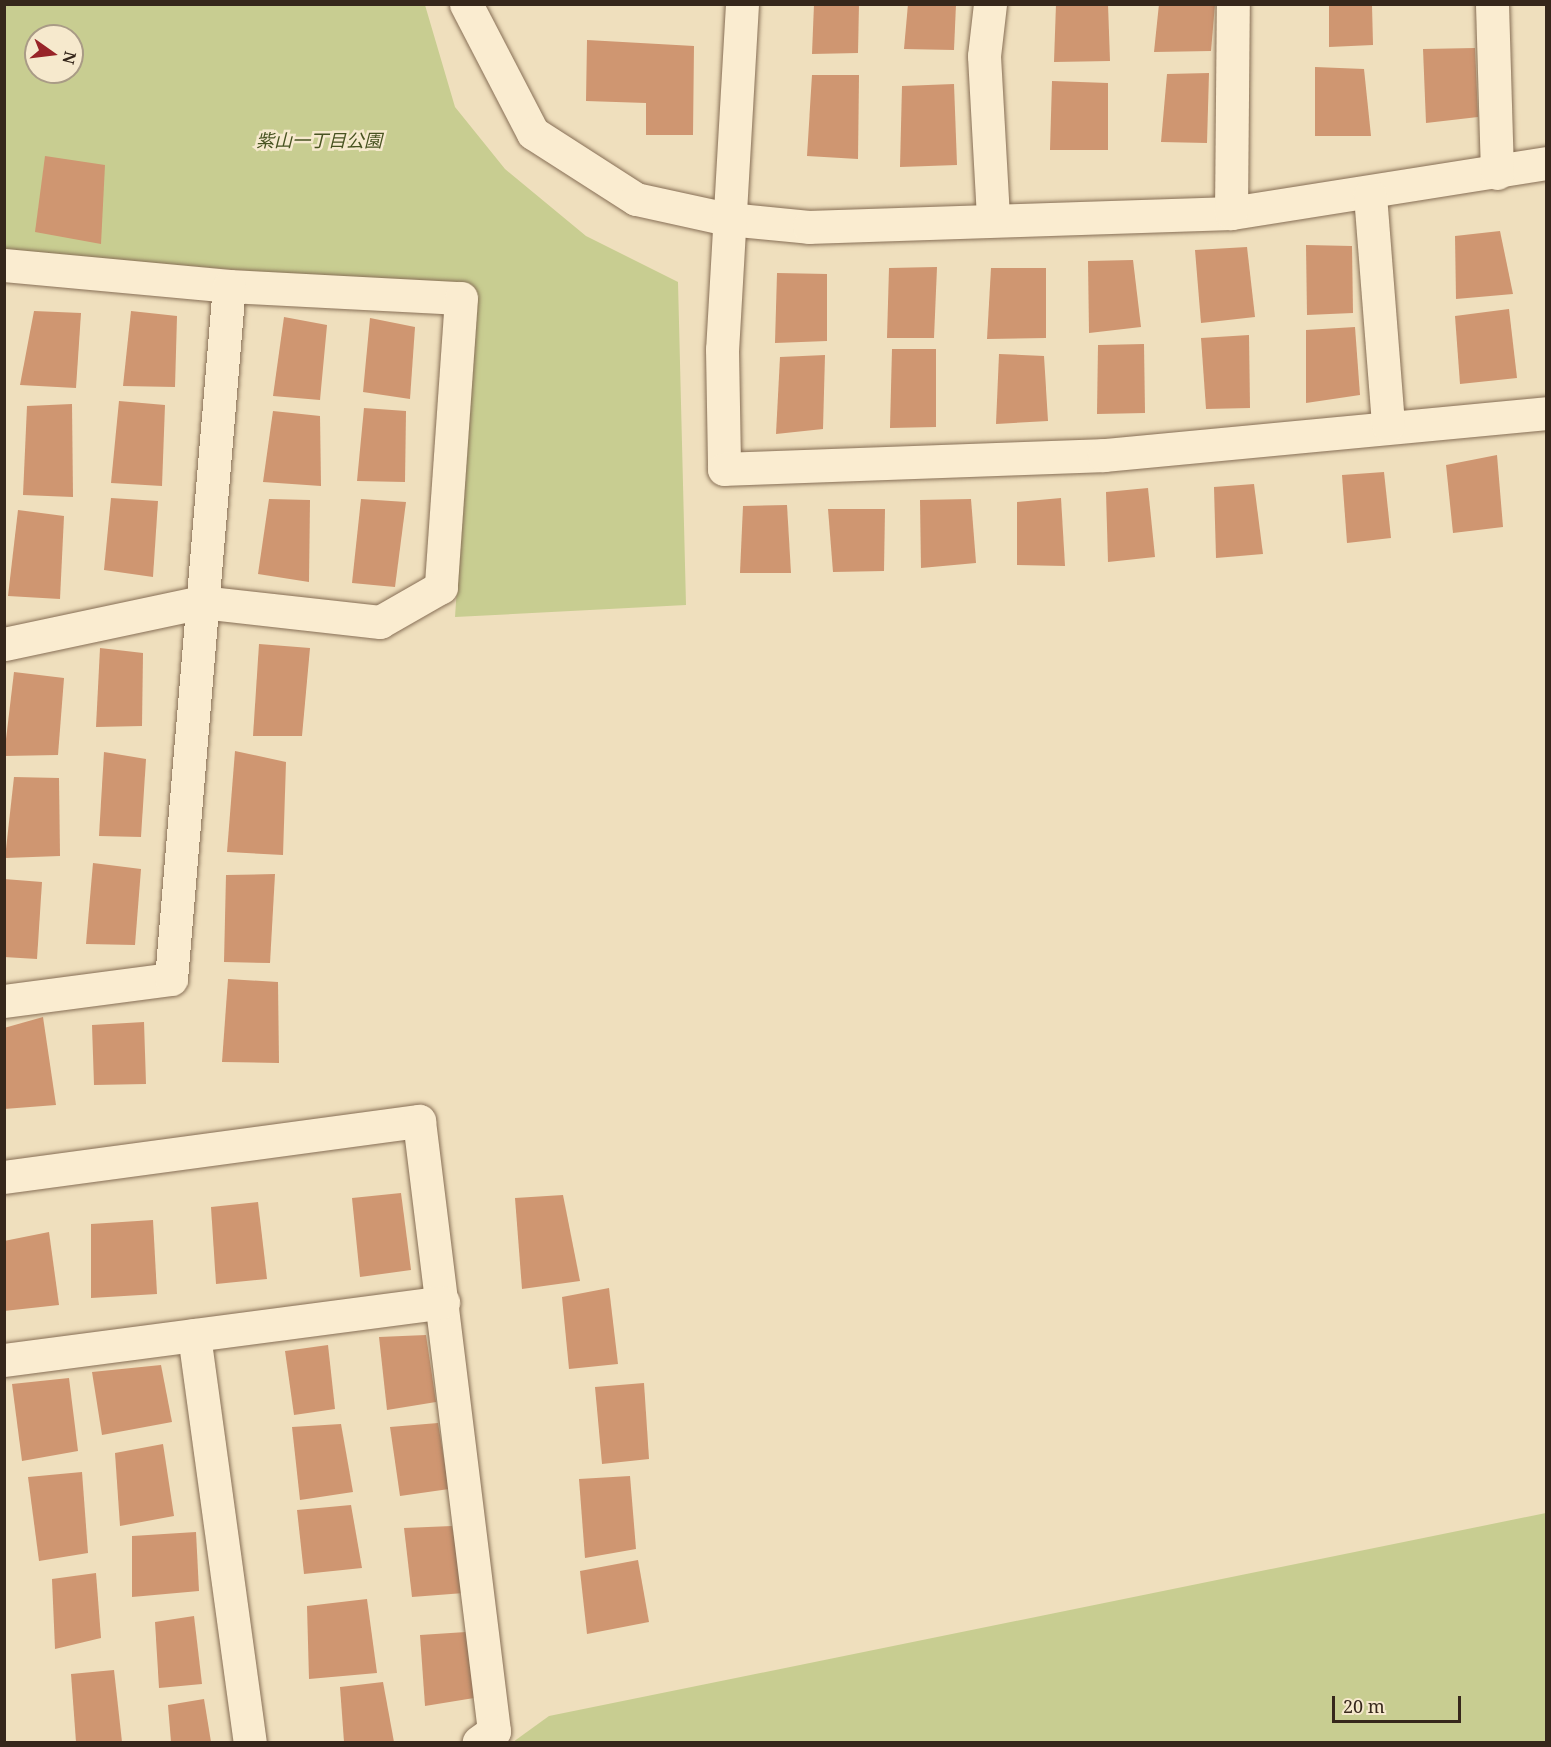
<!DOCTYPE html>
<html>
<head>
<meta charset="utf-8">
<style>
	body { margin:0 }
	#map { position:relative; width:1551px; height:1747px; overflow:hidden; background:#efdfbd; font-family:"Noto Serif","Noto Sans JP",serif }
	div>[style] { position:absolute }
	.green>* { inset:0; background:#c8cd91 }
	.building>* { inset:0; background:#cf9671 }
	.roads { filter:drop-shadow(0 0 2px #876f56) drop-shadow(0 0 2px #876f56) }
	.minor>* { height:33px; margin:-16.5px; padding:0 16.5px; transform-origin:16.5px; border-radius:16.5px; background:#faecd0 }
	span { translate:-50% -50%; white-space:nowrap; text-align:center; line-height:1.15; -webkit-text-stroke:5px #f6e9cd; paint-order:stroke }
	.park-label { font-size:18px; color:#485321; font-style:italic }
	.frame { position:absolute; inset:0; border:6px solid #36271b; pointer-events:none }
	.north { position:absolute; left:24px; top:24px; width:60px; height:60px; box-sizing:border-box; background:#f6e9cd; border:2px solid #a99b86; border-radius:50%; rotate:104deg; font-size:16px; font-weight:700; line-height:24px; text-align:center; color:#36271b }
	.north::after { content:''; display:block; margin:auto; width:21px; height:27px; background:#982428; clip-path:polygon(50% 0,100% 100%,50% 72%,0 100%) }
	.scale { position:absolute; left:1332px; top:1696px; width:129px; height:27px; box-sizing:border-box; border:3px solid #36271b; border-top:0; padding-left:8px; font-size:18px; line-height:21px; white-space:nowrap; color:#36271b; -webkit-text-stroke:4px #f6e9cd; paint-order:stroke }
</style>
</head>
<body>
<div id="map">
	<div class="green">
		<i style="clip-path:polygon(evenodd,4px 5px,425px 5px,455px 107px,505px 169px,586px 236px,678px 282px,686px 605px,455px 617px,475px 317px,469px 289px,5px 251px,4px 5px,36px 36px,72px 36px,72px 72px,36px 72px,36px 36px)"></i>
		<i style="clip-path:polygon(1546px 1513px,1546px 1742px,513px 1742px,549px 1716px)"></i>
	</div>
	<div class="building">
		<i style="clip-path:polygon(814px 4px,859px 4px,858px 53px,812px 54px)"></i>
		<i style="clip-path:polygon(908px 4px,956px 4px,954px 50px,904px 49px)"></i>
		<i style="clip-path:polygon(1056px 4px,1108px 4px,1110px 61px,1054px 62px)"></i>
		<i style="clip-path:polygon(1159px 4px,1215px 4px,1211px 51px,1154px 52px)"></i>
		<i style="clip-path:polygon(1329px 5px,1372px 5px,1373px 45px,1329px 47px)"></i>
		<i style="clip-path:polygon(587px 40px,694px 46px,693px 135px,646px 135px,646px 103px,586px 101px)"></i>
		<i style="clip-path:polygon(1475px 48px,1478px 117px,1426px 123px,1423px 49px)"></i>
		<i style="clip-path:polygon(1315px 67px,1364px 69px,1371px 136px,1315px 136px)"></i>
		<i style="clip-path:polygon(1209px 73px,1207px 143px,1161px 142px,1167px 74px)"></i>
		<i style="clip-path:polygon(812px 75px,859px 75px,858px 159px,807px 156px)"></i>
		<i style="clip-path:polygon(1052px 81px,1108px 83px,1108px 150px,1050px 150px)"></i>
		<i style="clip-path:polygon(954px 84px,957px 165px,900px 167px,902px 86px)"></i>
		<i style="clip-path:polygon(45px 156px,105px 165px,101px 244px,35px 232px)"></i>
		<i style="clip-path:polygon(1500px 231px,1513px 294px,1456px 299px,1455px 236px)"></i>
		<i style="clip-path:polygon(1306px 245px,1352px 246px,1353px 313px,1307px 315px)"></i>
		<i style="clip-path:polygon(1247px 247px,1255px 317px,1201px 323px,1195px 250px)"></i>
		<i style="clip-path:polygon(1133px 260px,1141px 327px,1089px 333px,1088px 261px)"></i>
		<i style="clip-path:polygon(937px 267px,934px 338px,887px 338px,889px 268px)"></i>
		<i style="clip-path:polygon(991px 268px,1046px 268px,1046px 338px,987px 339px)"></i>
		<i style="clip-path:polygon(777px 273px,827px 274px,827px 341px,775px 343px)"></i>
		<i style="clip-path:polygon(1509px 309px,1517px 378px,1460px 384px,1455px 316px)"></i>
		<i style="clip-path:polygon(34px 311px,81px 313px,76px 388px,20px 385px)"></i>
		<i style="clip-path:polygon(131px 311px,177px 316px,175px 387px,123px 386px)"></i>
		<i style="clip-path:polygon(284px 317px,327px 325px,320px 400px,273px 396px)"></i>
		<i style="clip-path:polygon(370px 318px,415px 327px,410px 399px,363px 392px)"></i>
		<i style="clip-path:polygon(1355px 327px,1360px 395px,1306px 403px,1306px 330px)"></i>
		<i style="clip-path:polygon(1249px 335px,1250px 408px,1206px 409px,1201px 338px)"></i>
		<i style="clip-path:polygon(1144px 344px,1145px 413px,1097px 414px,1098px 345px)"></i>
		<i style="clip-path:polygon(892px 349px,936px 349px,936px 427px,890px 428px)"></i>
		<i style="clip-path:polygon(999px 354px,1044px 356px,1048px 421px,996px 424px)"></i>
		<i style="clip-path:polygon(825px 355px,823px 429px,776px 434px,780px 357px)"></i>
		<i style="clip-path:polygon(119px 401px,165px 405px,162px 486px,111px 483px)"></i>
		<i style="clip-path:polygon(72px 404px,73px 497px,23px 495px,27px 406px)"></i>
		<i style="clip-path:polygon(364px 408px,406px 411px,405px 482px,357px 481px)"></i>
		<i style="clip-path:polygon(273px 411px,320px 416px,321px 486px,263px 482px)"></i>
		<i style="clip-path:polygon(1497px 455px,1503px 527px,1453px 533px,1446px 465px)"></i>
		<i style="clip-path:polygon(1384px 472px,1391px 538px,1347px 543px,1342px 475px)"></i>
		<i style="clip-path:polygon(1254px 484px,1263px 554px,1216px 558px,1214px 487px)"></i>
		<i style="clip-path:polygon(1148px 488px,1155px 557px,1108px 562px,1106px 492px)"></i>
		<i style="clip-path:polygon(111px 498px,158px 501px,153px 577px,104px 570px)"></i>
		<i style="clip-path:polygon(1061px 498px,1065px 566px,1017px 565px,1017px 502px)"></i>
		<i style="clip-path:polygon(269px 499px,310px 500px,309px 582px,258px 574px)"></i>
		<i style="clip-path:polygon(361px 499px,406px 502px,395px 587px,352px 583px)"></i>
		<i style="clip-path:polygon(971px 499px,976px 563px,921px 568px,920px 500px)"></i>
		<i style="clip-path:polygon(787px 505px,791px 573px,740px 573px,743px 506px)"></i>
		<i style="clip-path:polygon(828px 509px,885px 509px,884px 571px,833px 572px)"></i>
		<i style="clip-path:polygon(18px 510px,64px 516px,60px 599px,8px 596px)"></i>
		<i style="clip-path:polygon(259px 644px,310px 648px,302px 736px,253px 736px)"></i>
		<i style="clip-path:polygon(100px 648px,143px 653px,142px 726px,96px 727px)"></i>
		<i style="clip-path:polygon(14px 672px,64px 678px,58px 755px,4px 756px)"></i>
		<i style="clip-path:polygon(235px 751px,286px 762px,283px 855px,227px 852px)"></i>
		<i style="clip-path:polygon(104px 752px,146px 759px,141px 837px,99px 836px)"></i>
		<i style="clip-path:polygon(14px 777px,59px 778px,60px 856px,5px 858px)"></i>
		<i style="clip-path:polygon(93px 863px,141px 869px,135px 945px,86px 944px)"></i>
		<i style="clip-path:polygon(275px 874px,270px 963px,224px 962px,226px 875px)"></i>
		<i style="clip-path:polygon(4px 879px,42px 882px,37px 959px,4px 957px)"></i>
		<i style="clip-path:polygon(228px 979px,278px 982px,279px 1063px,222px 1062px)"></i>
		<i style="clip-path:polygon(43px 1017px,56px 1105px,4px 1109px,4px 1028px)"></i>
		<i style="clip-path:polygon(144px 1022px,146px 1084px,94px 1085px,92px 1025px)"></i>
		<i style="clip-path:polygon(401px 1193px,411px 1270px,360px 1277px,352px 1198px)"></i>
		<i style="clip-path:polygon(563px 1195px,580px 1281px,522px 1289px,515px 1198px)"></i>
		<i style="clip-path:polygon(258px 1202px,267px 1279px,216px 1284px,211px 1207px)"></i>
		<i style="clip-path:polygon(153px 1220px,157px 1294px,91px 1298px,91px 1224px)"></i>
		<i style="clip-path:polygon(49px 1232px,59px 1305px,4px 1311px,4px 1241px)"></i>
		<i style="clip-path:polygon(609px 1288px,618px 1364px,569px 1369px,562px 1297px)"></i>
		<i style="clip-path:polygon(426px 1335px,436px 1402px,387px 1410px,379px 1337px)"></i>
		<i style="clip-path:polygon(328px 1345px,335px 1409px,294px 1415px,285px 1351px)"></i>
		<i style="clip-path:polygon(161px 1365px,172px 1422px,102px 1435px,92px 1372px)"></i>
		<i style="clip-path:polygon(69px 1378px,78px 1451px,22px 1461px,12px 1384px)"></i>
		<i style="clip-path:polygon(644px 1383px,649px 1459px,602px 1464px,595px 1387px)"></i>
		<i style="clip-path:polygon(438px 1423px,449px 1489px,400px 1496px,390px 1427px)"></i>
		<i style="clip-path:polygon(341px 1424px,353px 1492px,300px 1500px,292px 1427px)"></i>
		<i style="clip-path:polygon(163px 1444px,174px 1516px,120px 1526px,115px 1453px)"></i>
		<i style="clip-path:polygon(82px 1472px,88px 1553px,39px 1561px,28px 1477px)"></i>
		<i style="clip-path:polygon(630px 1476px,636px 1549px,585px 1558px,579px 1479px)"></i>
		<i style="clip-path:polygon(351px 1505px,362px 1568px,304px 1574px,297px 1510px)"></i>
		<i style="clip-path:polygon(452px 1526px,464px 1593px,412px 1597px,404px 1528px)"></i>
		<i style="clip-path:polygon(196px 1532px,199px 1591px,132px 1597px,132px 1536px)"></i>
		<i style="clip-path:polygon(638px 1560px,649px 1622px,587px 1634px,580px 1571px)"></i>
		<i style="clip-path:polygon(96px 1573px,101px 1638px,55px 1649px,52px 1579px)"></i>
		<i style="clip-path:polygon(367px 1599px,377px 1673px,309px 1679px,307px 1606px)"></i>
		<i style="clip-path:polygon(194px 1616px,202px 1684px,159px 1688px,155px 1622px)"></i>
		<i style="clip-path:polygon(466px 1632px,474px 1698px,425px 1706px,420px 1635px)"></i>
		<i style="clip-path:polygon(114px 1670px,122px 1742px,76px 1742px,71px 1674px)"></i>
		<i style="clip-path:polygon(383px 1682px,394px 1742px,344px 1742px,340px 1687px)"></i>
		<i style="clip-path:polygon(204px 1699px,211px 1742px,171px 1742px,168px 1705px)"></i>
	</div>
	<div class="roads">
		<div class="minor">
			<i style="left:466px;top:4px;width:145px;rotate:62.6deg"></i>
			<i style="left:533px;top:133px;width:122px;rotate:32.7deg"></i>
			<i style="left:636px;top:199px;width:94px;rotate:12.3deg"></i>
			<i style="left:728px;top:219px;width:81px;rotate:5.6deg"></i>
			<i style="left:809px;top:227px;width:422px;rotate:-1.9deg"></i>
			<i style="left:1231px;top:213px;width:319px;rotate:-9deg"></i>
			<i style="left:742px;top:4px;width:346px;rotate:93.3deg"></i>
			<i style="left:722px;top:349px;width:120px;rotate:89deg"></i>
			<i style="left:724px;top:469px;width:380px;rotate:-2.1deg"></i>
			<i style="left:1104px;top:455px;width:444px;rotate:-5.4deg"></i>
			<i style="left:990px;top:4px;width:52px;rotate:96.6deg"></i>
			<i style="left:984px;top:56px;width:161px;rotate:86.8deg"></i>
			<i style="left:1492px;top:4px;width:169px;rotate:88.3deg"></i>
			<i style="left:1370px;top:195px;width:231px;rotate:85.5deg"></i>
			<i style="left:1231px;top:213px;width:209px;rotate:-89.5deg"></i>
			<i style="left:4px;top:265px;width:226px;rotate:5.3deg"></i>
			<i style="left:229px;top:286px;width:232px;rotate:3deg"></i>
			<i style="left:461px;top:298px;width:290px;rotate:94deg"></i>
			<i style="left:441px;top:587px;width:70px;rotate:150.2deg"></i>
			<i style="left:380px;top:622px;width:179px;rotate:-173.6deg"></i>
			<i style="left:202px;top:602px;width:202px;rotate:168deg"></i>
			<i style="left:4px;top:1001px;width:168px;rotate:-7.5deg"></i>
			<i style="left:171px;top:979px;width:695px;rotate:-85.22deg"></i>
			<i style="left:4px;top:1177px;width:419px;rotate:-7.7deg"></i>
			<i style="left:419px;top:1121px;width:615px;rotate:82.99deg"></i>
			<i style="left:494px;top:1731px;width:19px;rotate:144deg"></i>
			<i style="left:194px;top:1335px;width:411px;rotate:82.2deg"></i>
			<i style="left:4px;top:1360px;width:443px;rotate:-7.5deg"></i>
		</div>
	</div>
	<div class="park-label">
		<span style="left:319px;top:140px">紫山一丁目公園</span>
	</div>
	<div class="frame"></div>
	<div class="north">N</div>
	<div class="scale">20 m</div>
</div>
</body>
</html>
